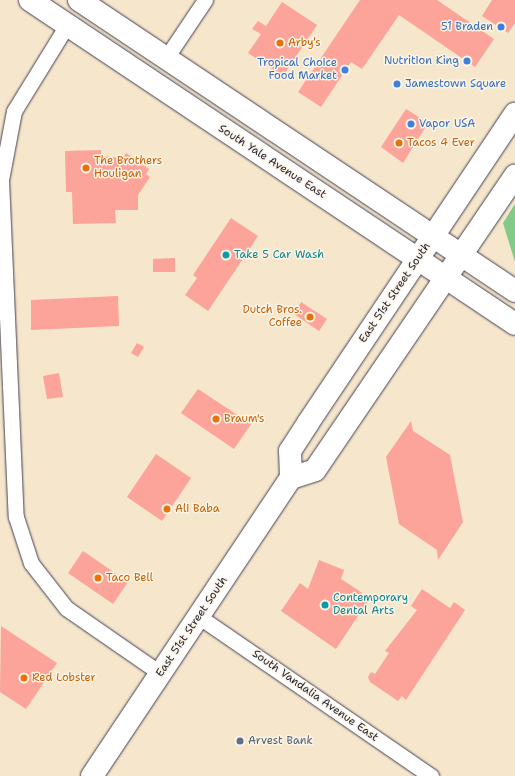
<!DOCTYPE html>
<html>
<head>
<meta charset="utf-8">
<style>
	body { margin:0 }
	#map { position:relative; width:515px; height:776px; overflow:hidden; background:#f6e6cc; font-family:"Shantell Sans",sans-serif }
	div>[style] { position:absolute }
	.green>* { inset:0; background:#81ca87 }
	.building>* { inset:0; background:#fca39a }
	.roads { filter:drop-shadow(0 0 1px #423f51) drop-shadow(0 0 1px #423f51) }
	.street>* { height:15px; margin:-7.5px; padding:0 7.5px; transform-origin:7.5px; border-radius:7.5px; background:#fff }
	.secondary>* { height:22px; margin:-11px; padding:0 11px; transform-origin:11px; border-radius:11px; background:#fff }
	.primary>* { height:22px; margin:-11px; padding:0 11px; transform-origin:11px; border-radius:11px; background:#fff }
	.dots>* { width:11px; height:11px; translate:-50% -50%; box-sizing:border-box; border:2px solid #fcf5e5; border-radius:50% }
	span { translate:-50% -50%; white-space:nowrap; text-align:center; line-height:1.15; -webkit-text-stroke:3px #fcf5e5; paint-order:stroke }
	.shop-label { font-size:11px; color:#366cbe }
	.right { translate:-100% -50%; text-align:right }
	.left { translate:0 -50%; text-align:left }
	.food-label { font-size:11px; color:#c56008 }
	.street-label { font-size:11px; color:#22223b }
	.culture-label { font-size:11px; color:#0d838f }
	.service-label { font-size:11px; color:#4e5e75 }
</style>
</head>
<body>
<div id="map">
	<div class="green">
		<i style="clip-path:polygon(515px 204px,515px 262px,503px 223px)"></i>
	</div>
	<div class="building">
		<i style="clip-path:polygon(360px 0,437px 0,494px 39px,475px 67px,399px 15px,362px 69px,351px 62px,321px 107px,298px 92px)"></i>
		<i style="clip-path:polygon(492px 0,515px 0,515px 23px,508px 33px,482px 16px)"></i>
		<i style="clip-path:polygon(282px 2px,317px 25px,283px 76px,248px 53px,261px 34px,252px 29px,258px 21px,266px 26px)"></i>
		<i style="clip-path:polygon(406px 109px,428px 123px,403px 163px,381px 147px)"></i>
		<i style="clip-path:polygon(101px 150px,101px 156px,123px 158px,126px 153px,149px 169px,146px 174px,150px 177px,138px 195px,138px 210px,115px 210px,116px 223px,73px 224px,72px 192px,66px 192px,65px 151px)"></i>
		<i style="clip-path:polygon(231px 218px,258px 236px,208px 311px,185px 295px,197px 278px,193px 275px)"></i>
		<i style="clip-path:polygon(175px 258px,175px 272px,153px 272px,153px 259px)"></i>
		<i style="clip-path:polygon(118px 296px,119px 326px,31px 330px,31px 300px)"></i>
		<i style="clip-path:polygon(301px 302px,327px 319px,319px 331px,294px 314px)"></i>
		<i style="clip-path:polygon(137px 343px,144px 347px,138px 357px,131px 353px)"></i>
		<i style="clip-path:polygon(59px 373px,63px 397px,47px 399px,43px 376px)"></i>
		<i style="clip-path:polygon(198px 389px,251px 424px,234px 449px,181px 413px)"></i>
		<i style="clip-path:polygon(411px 421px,413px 431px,450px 455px,463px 522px,438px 560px,437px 550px,399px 524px,386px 457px)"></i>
		<i style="clip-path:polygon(156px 454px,191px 478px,162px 521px,127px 497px)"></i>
		<i style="clip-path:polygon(83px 551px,128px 582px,113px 604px,68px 573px)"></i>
		<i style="clip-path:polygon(319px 560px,344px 570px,341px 579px,370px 598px,336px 649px,281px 611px,300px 583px,308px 589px)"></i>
		<i style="clip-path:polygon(422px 589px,450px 608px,454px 602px,465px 610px,406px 700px,402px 696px,398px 701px,370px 682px,368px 677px,371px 672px,375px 674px,389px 653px,385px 651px,417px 610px,411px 606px)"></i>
		<i style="clip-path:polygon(1px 626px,57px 663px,26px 709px,0 692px)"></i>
	</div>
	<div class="roads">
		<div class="street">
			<i style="left:67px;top:25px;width:101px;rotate:121.6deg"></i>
			<i style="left:14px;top:111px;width:70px;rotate:100.7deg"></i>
			<i style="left:1px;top:180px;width:337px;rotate:87.5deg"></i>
			<i style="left:16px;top:517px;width:48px;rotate:71.9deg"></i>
			<i style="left:31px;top:563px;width:57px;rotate:52.1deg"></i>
			<i style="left:66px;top:608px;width:114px;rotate:34.7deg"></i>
			<i style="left:166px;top:58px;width:70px;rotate:-56.1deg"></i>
			<i style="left:198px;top:616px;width:283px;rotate:34.5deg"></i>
		</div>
		<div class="secondary">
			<i style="left:291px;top:478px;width:25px;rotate:-18deg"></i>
			<i style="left:315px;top:470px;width:356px;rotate:-55.8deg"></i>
			<i style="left:92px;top:776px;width:358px;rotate:-56.3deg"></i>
			<i style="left:291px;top:478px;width:27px;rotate:-92deg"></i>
			<i style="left:290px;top:451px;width:33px;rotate:-57deg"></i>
			<i style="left:308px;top:423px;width:372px;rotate:-56.2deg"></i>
		</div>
		<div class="primary">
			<i style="left:30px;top:0;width:583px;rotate:33.74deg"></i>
			<i style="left:79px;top:0;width:524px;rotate:33.72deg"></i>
		</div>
	</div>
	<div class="dots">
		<i style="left:501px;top:27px;background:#3f7fe0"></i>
		<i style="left:280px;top:43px;background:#e8710a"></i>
		<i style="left:467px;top:61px;background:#3f7fe0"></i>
		<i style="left:345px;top:70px;background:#3f7fe0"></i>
		<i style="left:397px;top:84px;background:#3f7fe0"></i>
		<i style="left:411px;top:124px;background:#3f7fe0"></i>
		<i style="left:399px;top:143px;background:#e8710a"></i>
		<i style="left:86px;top:168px;background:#e8710a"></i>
		<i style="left:226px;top:255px;background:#0f9aa8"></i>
		<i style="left:310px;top:317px;background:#e8710a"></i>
		<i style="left:216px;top:419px;background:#e8710a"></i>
		<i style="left:167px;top:509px;background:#e8710a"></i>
		<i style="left:98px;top:578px;background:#e8710a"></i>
		<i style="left:325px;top:605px;background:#0f9aa8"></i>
		<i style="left:24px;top:678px;background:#e8710a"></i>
		<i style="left:240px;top:741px;background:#5c6f8a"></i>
	</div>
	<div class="shop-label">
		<span class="right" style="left:493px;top:27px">51 Braden</span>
		<span class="right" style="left:459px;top:61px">Nutrition King</span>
		<span class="right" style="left:337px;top:70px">Tropical Choice<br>Food Market</span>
		<span class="left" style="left:405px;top:84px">Jamestown Square</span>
		<span class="left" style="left:419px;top:124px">Vapor USA</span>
	</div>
	<div class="food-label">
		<span class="left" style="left:288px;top:43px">Arby's</span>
		<span class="left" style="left:407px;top:143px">Tacos 4 Ever</span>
		<span class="left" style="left:94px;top:168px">The Brothers<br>Houligan</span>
		<span class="right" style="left:302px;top:317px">Dutch Bros.<br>Coffee</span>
		<span class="left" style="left:224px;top:419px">Braum's</span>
		<span class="left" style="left:175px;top:509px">Ali Baba</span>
		<span class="left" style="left:106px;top:578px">Taco Bell</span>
		<span class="left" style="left:32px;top:678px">Red Lobster</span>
	</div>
	<div class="street-label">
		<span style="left:272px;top:162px;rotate:33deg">South Yale Avenue East</span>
		<span style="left:395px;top:293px;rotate:-56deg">East 51st Street South</span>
		<span style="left:192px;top:627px;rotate:-56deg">East 51st Street South</span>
		<span style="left:315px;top:696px;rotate:35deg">South Vandalia Avenue East</span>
	</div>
	<div class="culture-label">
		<span class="left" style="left:234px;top:255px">Take 5 Car Wash</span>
		<span class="left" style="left:333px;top:605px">Contemporary<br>Dental Arts</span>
	</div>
	<div class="service-label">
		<span class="left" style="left:248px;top:741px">Arvest Bank</span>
	</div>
</div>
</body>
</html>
